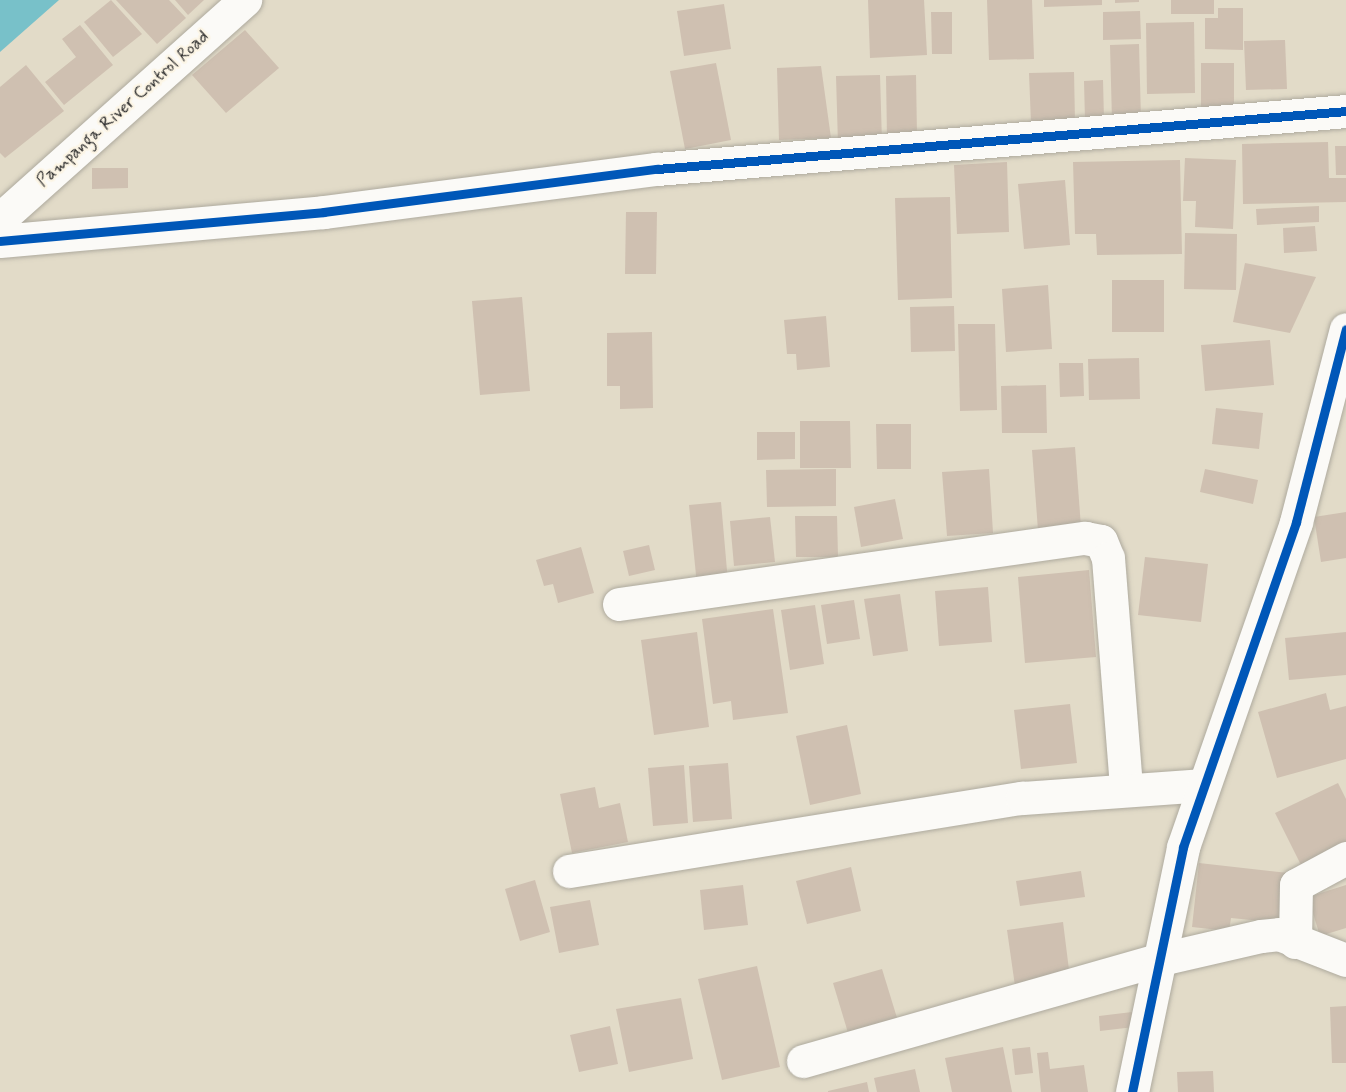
<!DOCTYPE html>
<html>
<head>
<meta charset="utf-8">
<style>
	body { margin:0 }
	#map { position:relative; width:1346px; height:1092px; overflow:hidden; background:#e2dbc8; font-family:Mynerve,sans-serif }
	div>[style] { position:absolute }
	.water>* { inset:0; background:#78c1c9 }
	.building>* { inset:0; background:#cfc0b1 }
	.roads { filter:drop-shadow(0 0 2px #aeaa9e) drop-shadow(0 0 2px #aeaa9e) }
	.street>* { height:33px; margin:-16.5px; padding:0 16.5px; transform-origin:16.5px; border-radius:16.5px; background:#fbfaf7 }
	.secondary>* { height:33px; margin:-16.5px; padding:0 16.5px; transform-origin:16.5px; border-radius:16.5px; background:#fbfaf7 }
	.cycleway>* { height:9px; margin:-4.5px; padding:0 4.5px; transform-origin:4.5px; border-radius:4.5px; background:#0057b8 }
	span { translate:-50% -50%; white-space:nowrap; text-align:center; line-height:1.15; -webkit-text-stroke:5px #fcf5e5; paint-order:stroke }
	.street-label { font-size:18px; color:#2b2b2b }
</style>
</head>
<body>
<div id="map">
	<div class="water">
		<i style="clip-path:polygon(0 0,59px 0,0 52px)"></i>
	</div>
	<div class="building">
		<i style="clip-path:polygon(111px 0,142px 34px,113px 57px,84px 22px)"></i>
		<i style="clip-path:polygon(116px 0,169px 0,186px 18px,157px 44px)"></i>
		<i style="clip-path:polygon(175px 0,204px 0,188px 15px)"></i>
		<i style="clip-path:polygon(868px 0,924px 0,927px 55px,870px 58px)"></i>
		<i style="clip-path:polygon(987px 0,1032px 0,1034px 59px,989px 60px)"></i>
		<i style="clip-path:polygon(1044px 0,1102px 0,1102px 5px,1044px 7px)"></i>
		<i style="clip-path:polygon(1115px 0,1139px 0,1139px 2px,1115px 3px)"></i>
		<i style="clip-path:polygon(1171px 0,1214px 0,1214px 14px,1171px 14px)"></i>
		<i style="clip-path:polygon(724px 4px,731px 49px,684px 56px,677px 11px)"></i>
		<i style="clip-path:polygon(1218px 8px,1243px 8px,1243px 50px,1205px 49px,1205px 18px,1218px 18px)"></i>
		<i style="clip-path:polygon(1140px 11px,1141px 39px,1103px 40px,1103px 12px)"></i>
		<i style="clip-path:polygon(931px 12px,952px 12px,952px 54px,932px 54px)"></i>
		<i style="clip-path:polygon(1194px 22px,1195px 93px,1147px 94px,1146px 23px)"></i>
		<i style="clip-path:polygon(80px 25px,113px 65px,64px 105px,45px 82px,76px 57px,62px 39px)"></i>
		<i style="clip-path:polygon(245px 30px,279px 68px,226px 113px,192px 75px)"></i>
		<i style="clip-path:polygon(1285px 40px,1287px 89px,1246px 90px,1244px 41px)"></i>
		<i style="clip-path:polygon(1139px 44px,1141px 120px,1112px 120px,1110px 45px)"></i>
		<i style="clip-path:polygon(716px 63px,731px 140px,685px 149px,670px 71px)"></i>
		<i style="clip-path:polygon(1201px 63px,1234px 63px,1234px 114px,1201px 114px)"></i>
		<i style="clip-path:polygon(26px 65px,64px 111px,5px 158px,0 153px,0 87px)"></i>
		<i style="clip-path:polygon(821px 66px,831px 138px,779px 140px,777px 68px)"></i>
		<i style="clip-path:polygon(1074px 72px,1075px 122px,1031px 123px,1029px 73px)"></i>
		<i style="clip-path:polygon(880px 75px,882px 143px,838px 144px,836px 76px)"></i>
		<i style="clip-path:polygon(916px 75px,917px 136px,887px 137px,886px 76px)"></i>
		<i style="clip-path:polygon(1103px 80px,1104px 120px,1085px 120px,1084px 81px)"></i>
		<i style="clip-path:polygon(1328px 142px,1329px 178px,1346px 178px,1346px 202px,1243px 204px,1242px 144px)"></i>
		<i style="clip-path:polygon(1335px 146px,1346px 146px,1346px 175px,1336px 175px)"></i>
		<i style="clip-path:polygon(1185px 158px,1236px 160px,1233px 229px,1195px 227px,1196px 201px,1183px 201px)"></i>
		<i style="clip-path:polygon(1180px 160px,1182px 254px,1097px 255px,1096px 234px,1075px 234px,1073px 162px)"></i>
		<i style="clip-path:polygon(1007px 162px,1009px 232px,957px 234px,954px 165px)"></i>
		<i style="clip-path:polygon(92px 168px,128px 168px,128px 188px,92px 189px)"></i>
		<i style="clip-path:polygon(1065px 180px,1070px 245px,1024px 249px,1018px 184px)"></i>
		<i style="clip-path:polygon(950px 197px,952px 298px,898px 300px,895px 198px)"></i>
		<i style="clip-path:polygon(1319px 206px,1319px 222px,1257px 225px,1256px 209px)"></i>
		<i style="clip-path:polygon(626px 212px,657px 212px,656px 274px,625px 274px)"></i>
		<i style="clip-path:polygon(1315px 226px,1317px 251px,1284px 253px,1283px 228px)"></i>
		<i style="clip-path:polygon(1185px 233px,1237px 234px,1236px 290px,1184px 289px)"></i>
		<i style="clip-path:polygon(1245px 263px,1316px 277px,1290px 333px,1233px 322px)"></i>
		<i style="clip-path:polygon(1112px 280px,1164px 280px,1164px 332px,1112px 332px)"></i>
		<i style="clip-path:polygon(1048px 285px,1052px 349px,1006px 352px,1002px 289px)"></i>
		<i style="clip-path:polygon(522px 297px,530px 391px,480px 395px,472px 301px)"></i>
		<i style="clip-path:polygon(954px 306px,955px 351px,911px 352px,910px 307px)"></i>
		<i style="clip-path:polygon(826px 316px,830px 367px,797px 370px,796px 354px,787px 354px,784px 320px)"></i>
		<i style="clip-path:polygon(958px 324px,995px 324px,997px 410px,960px 411px)"></i>
		<i style="clip-path:polygon(652px 332px,653px 408px,620px 409px,620px 386px,607px 386px,607px 333px)"></i>
		<i style="clip-path:polygon(1270px 340px,1274px 385px,1205px 391px,1201px 345px)"></i>
		<i style="clip-path:polygon(1139px 358px,1140px 399px,1089px 400px,1088px 359px)"></i>
		<i style="clip-path:polygon(1059px 363px,1083px 363px,1084px 396px,1060px 397px)"></i>
		<i style="clip-path:polygon(1046px 385px,1047px 433px,1002px 433px,1001px 386px)"></i>
		<i style="clip-path:polygon(1216px 408px,1263px 413px,1259px 449px,1212px 444px)"></i>
		<i style="clip-path:polygon(800px 421px,850px 421px,851px 468px,800px 468px)"></i>
		<i style="clip-path:polygon(876px 424px,911px 424px,911px 469px,877px 469px)"></i>
		<i style="clip-path:polygon(757px 432px,795px 432px,795px 459px,757px 460px)"></i>
		<i style="clip-path:polygon(1075px 447px,1081px 527px,1038px 530px,1032px 450px)"></i>
		<i style="clip-path:polygon(836px 469px,836px 506px,767px 507px,766px 470px)"></i>
		<i style="clip-path:polygon(989px 469px,993px 533px,947px 536px,942px 472px)"></i>
		<i style="clip-path:polygon(1205px 469px,1258px 480px,1253px 504px,1200px 492px)"></i>
		<i style="clip-path:polygon(895px 499px,903px 539px,861px 547px,854px 507px)"></i>
		<i style="clip-path:polygon(721px 502px,728px 582px,697px 585px,689px 505px)"></i>
		<i style="clip-path:polygon(1346px 512px,1346px 558px,1321px 562px,1314px 517px)"></i>
		<i style="clip-path:polygon(795px 516px,837px 516px,838px 557px,796px 557px)"></i>
		<i style="clip-path:polygon(770px 517px,775px 562px,734px 566px,730px 521px)"></i>
		<i style="clip-path:polygon(649px 545px,655px 570px,629px 576px,623px 551px)"></i>
		<i style="clip-path:polygon(581px 547px,594px 593px,558px 603px,553px 584px,544px 586px,536px 560px)"></i>
		<i style="clip-path:polygon(1145px 557px,1208px 564px,1201px 622px,1138px 615px)"></i>
		<i style="clip-path:polygon(1089px 570px,1096px 657px,1025px 663px,1018px 577px)"></i>
		<i style="clip-path:polygon(988px 587px,992px 642px,939px 646px,935px 591px)"></i>
		<i style="clip-path:polygon(900px 594px,908px 651px,873px 656px,864px 599px)"></i>
		<i style="clip-path:polygon(854px 600px,860px 639px,827px 644px,821px 605px)"></i>
		<i style="clip-path:polygon(815px 605px,824px 664px,790px 670px,781px 610px)"></i>
		<i style="clip-path:polygon(773px 609px,788px 713px,733px 720px,731px 701px,713px 704px,702px 619px)"></i>
		<i style="clip-path:polygon(697px 632px,709px 727px,654px 735px,641px 640px)"></i>
		<i style="clip-path:polygon(1346px 632px,1346px 675px,1289px 680px,1285px 638px)"></i>
		<i style="clip-path:polygon(1326px 693px,1330px 710px,1346px 706px,1346px 759px,1277px 778px,1258px 712px)"></i>
		<i style="clip-path:polygon(1070px 704px,1077px 763px,1021px 769px,1014px 710px)"></i>
		<i style="clip-path:polygon(847px 725px,861px 794px,810px 805px,796px 736px)"></i>
		<i style="clip-path:polygon(728px 763px,732px 819px,693px 822px,689px 766px)"></i>
		<i style="clip-path:polygon(684px 765px,688px 823px,653px 826px,648px 768px)"></i>
		<i style="clip-path:polygon(1338px 783px,1346px 799px,1346px 848px,1303px 869px,1275px 813px)"></i>
		<i style="clip-path:polygon(595px 787px,599px 808px,620px 803px,628px 842px,572px 853px,560px 794px)"></i>
		<i style="clip-path:polygon(1199px 863px,1288px 873px,1283px 923px,1231px 918px,1229px 931px,1192px 927px)"></i>
		<i style="clip-path:polygon(851px 867px,861px 911px,807px 924px,796px 881px)"></i>
		<i style="clip-path:polygon(1081px 871px,1085px 897px,1020px 906px,1016px 881px)"></i>
		<i style="clip-path:polygon(535px 880px,550px 932px,520px 941px,505px 889px)"></i>
		<i style="clip-path:polygon(743px 885px,748px 925px,704px 930px,700px 890px)"></i>
		<i style="clip-path:polygon(1346px 885px,1346px 928px,1320px 936px,1308px 897px)"></i>
		<i style="clip-path:polygon(590px 900px,599px 945px,559px 953px,550px 907px)"></i>
		<i style="clip-path:polygon(1063px 922px,1070px 978px,1015px 986px,1007px 930px)"></i>
		<i style="clip-path:polygon(757px 966px,780px 1067px,722px 1080px,698px 979px)"></i>
		<i style="clip-path:polygon(882px 969px,898px 1021px,849px 1036px,833px 983px)"></i>
		<i style="clip-path:polygon(681px 998px,693px 1059px,629px 1072px,616px 1009px)"></i>
		<i style="clip-path:polygon(1346px 1006px,1346px 1063px,1332px 1063px,1330px 1007px)"></i>
		<i style="clip-path:polygon(1132px 1012px,1134px 1027px,1100px 1031px,1099px 1016px)"></i>
		<i style="clip-path:polygon(610px 1026px,618px 1064px,579px 1072px,570px 1035px)"></i>
		<i style="clip-path:polygon(1003px 1047px,1012px 1092px,952px 1092px,945px 1058px)"></i>
		<i style="clip-path:polygon(1030px 1047px,1033px 1073px,1015px 1075px,1012px 1049px)"></i>
		<i style="clip-path:polygon(1048px 1052px,1050px 1069px,1084px 1065px,1088px 1092px,1041px 1092px,1037px 1053px)"></i>
		<i style="clip-path:polygon(915px 1069px,920px 1092px,877px 1092px,874px 1078px)"></i>
		<i style="clip-path:polygon(1213px 1071px,1214px 1092px,1178px 1092px,1177px 1072px)"></i>
		<i style="clip-path:polygon(867px 1082px,869px 1092px,828px 1092px,828px 1091px)"></i>
	</div>
	<div class="roads">
		<div class="street">
			<i style="left:0;top:241px;width:325px;rotate:-5.1deg"></i>
			<i style="left:324px;top:212px;width:336px;rotate:-7.4deg"></i>
			<i style="left:657px;top:169px;width:691px;rotate:-4.81deg"></i>
			<i style="left:619px;top:604px;width:471px;rotate:-8.1deg"></i>
			<i style="left:1085px;top:538px;width:16px;rotate:11deg"></i>
			<i style="left:1101px;top:541px;width:18px;rotate:68deg"></i>
			<i style="left:1108px;top:558px;width:230px;rotate:85.5deg"></i>
			<i style="left:569px;top:871px;width:459px;rotate:-9.2deg"></i>
			<i style="left:1022px;top:798px;width:180px;rotate:-4.1deg"></i>
			<i style="left:1295px;top:942px;width:57px;rotate:-89deg"></i>
			<i style="left:1296px;top:885px;width:57px;rotate:-28.4deg"></i>
			<i style="left:803px;top:1061px;width:368px;rotate:-15.9deg"></i>
			<i style="left:1157px;top:960px;width:107px;rotate:-13deg"></i>
			<i style="left:1261px;top:936px;width:18px;rotate:-6deg"></i>
			<i style="left:1279px;top:934px;width:72px;rotate:21.2deg"></i>
		</div>
		<div class="secondary">
			<i style="left:0;top:219px;width:329px;rotate:-41.8deg"></i>
			<i style="left:1132px;top:1092px;width:250px;rotate:-78.2deg"></i>
			<i style="left:1183px;top:847px;width:344px;rotate:-70.8deg"></i>
			<i style="left:1296px;top:522px;width:199px;rotate:-75.5deg"></i>
		</div>
	</div>
	<div class="cycleway">
		<i style="left:0;top:241px;width:325px;rotate:-5.1deg"></i>
		<i style="left:324px;top:212px;width:336px;rotate:-7.4deg"></i>
		<i style="left:657px;top:169px;width:691px;rotate:-4.81deg"></i>
		<i style="left:1132px;top:1092px;width:250px;rotate:-78.2deg"></i>
		<i style="left:1183px;top:847px;width:344px;rotate:-70.8deg"></i>
		<i style="left:1296px;top:522px;width:199px;rotate:-75.5deg"></i>
	</div>
	<div class="street-label">
		<span style="left:123px;top:109px;rotate:-42deg">Pampanga River Control Road</span>
	</div>
</div>
</body>
</html>
